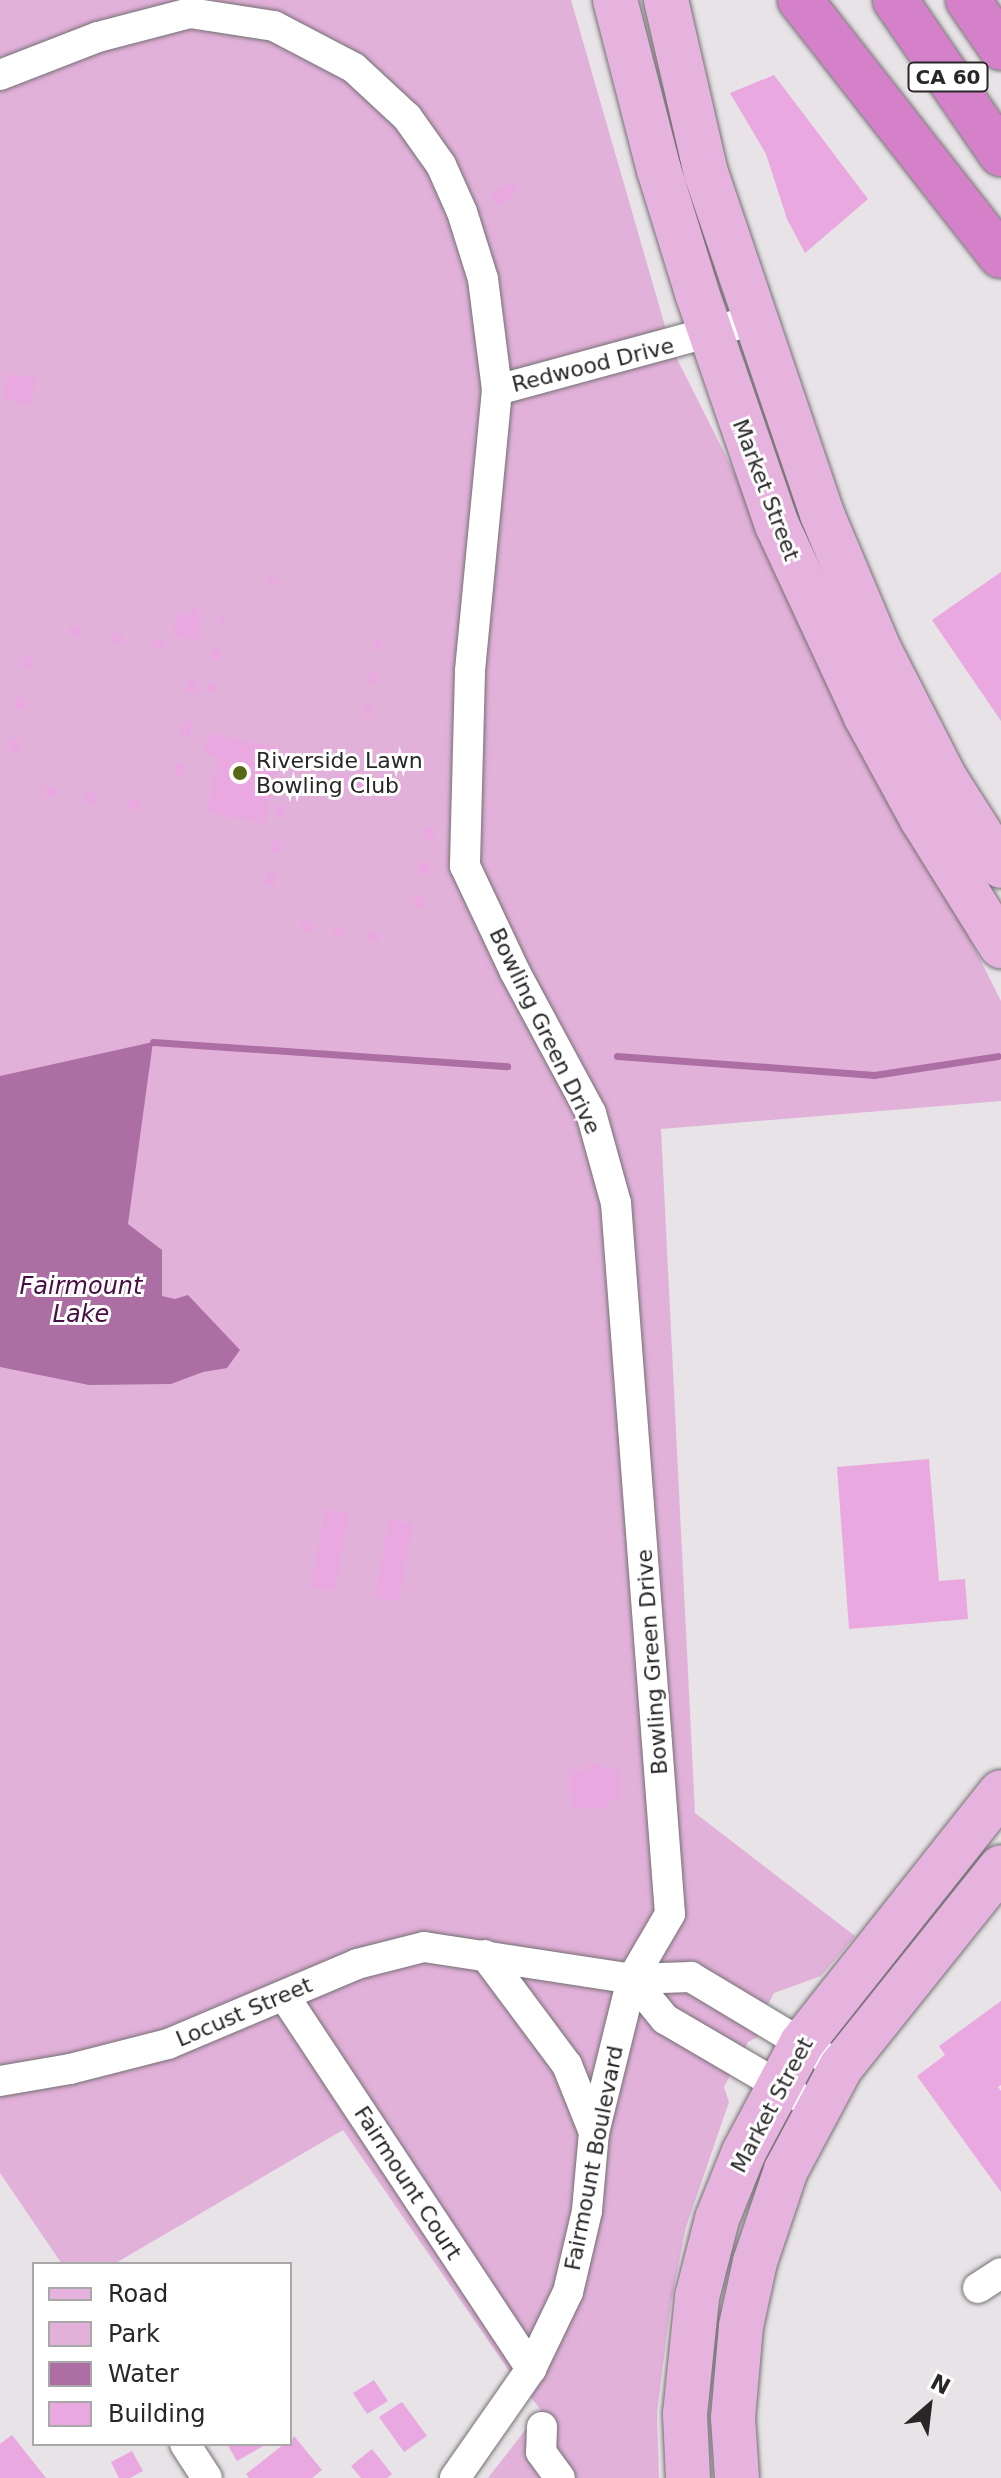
<!DOCTYPE html>
<html>
<head>
<meta charset="utf-8">
<style>
	body { margin:0 }
	#map { position:relative; width:1001px; height:2478px; overflow:hidden; background:#e7e3e6; font-family:"DejaVu Sans",sans-serif }
	div>[style] { position:absolute }
	.green>* { inset:0; background:#e2b1da }
	.water>* { inset:0; background:#ad6ea4 }
	.stream>* { height:7px; margin:-3.5px; padding:0 3.5px; transform-origin:3.5px; border-radius:3.5px; background:#ad6ea4 }
	.building>* { inset:0; background:#eaa8e0 }
	.roads { filter:drop-shadow(0 0 2px #747073) drop-shadow(0 0 2px #747073) }
	.street>* { height:30px; margin:-15px; padding:0 15px; transform-origin:15px; border-radius:15px; background:#fff }
	.primary>* { height:44px; margin:-22px; padding:0 22px; transform-origin:22px; border-radius:22px; background:#e6b3df }
	.highway>* { height:44px; margin:-22px; padding:0 22px; transform-origin:22px; border-radius:22px; background:#d581ca }
	.dots>* { width:22px; height:22px; translate:-50% -50%; box-sizing:border-box; border:4px solid #fff; border-radius:50% }
	span { translate:-50% -50%; white-space:nowrap; text-align:center; line-height:1.15; -webkit-text-stroke:6px #fff; paint-order:stroke }
	.shield-label span { padding:2px 6px; background:#fff; border:2px solid; border-radius:6px; -webkit-text-stroke-width:0 }
	.shield-label { font-size:20px; color:#282627; font-weight:700 }
	.street-label { font-size:22px; color:#282627 }
	.poi-label { font-size:22px; color:#282627 }
	.left { translate:0 -50%; text-align:left }
	.water-label { font-size:24px; color:#480d42; font-style:italic }
	.legend { position:absolute; left:32px; top:2262px; width:260px; height:184px; box-sizing:border-box; background:#fff; border:2px solid #a9a8a9; margin:0; padding:10px 14px; list-style:none; font-size:24px; color:#282627 }
	.legend li { display:flex; align-items:center; gap:16px; height:40px }
	.legend b { width:40px; border:2px solid #a9a8a9 }
	.north { position:absolute; left:889px; top:2366px; width:80px; height:80px; -webkit-text-stroke:6px #fff; paint-order:stroke; rotate:28deg; font-size:22px; font-weight:700; line-height:32px; text-align:center; color:#282627 }
	.north::after { content:''; display:block; margin:auto; width:28px; height:36px; background:#282627; clip-path:polygon(50% 0,100% 100%,50% 72%,0 100%) }
</style>
</head>
<body>
<div id="map">
	<div class="green">
		<i style="clip-path:polygon(0 0,571px 0,671px 347px,1001px 1001px,1001px 1101px,661px 1129px,695px 1813px,855px 1936px,821px 1976px,774px 1993px,757px 2026px,758px 2037px,748px 2042px,724px 2087px,729px 2102px,686px 2227px,671px 2302px,657px 2413px,659px 2478px,488px 2478px,541px 2410px,510px 2372px,343px 2130px,114px 2264px,62px 2264px,0 2173px)"></i>
	</div>
	<div class="water">
		<i style="clip-path:polygon(153px 1042px,128px 1224px,162px 1250px,162px 1296px,175px 1299px,188px 1295px,240px 1350px,227px 1368px,203px 1372px,171px 1384px,89px 1385px,0 1367px,0 1076px)"></i>
	</div>
	<div class="stream">
		<i style="left:153px;top:1042px;width:355px;rotate:3.9deg"></i>
		<i style="left:617px;top:1056px;width:258px;rotate:4.2deg"></i>
		<i style="left:874px;top:1075px;width:125px;rotate:-8.7deg"></i>
	</div>
	<div class="building">
		<i style="clip-path:polygon(774px 75px,868px 199px,805px 253px,787px 219px,766px 154px,730px 93px)"></i>
		<i style="clip-path:polygon(511px 181px,518px 191px,498px 206px,490px 196px)"></i>
		<i style="clip-path:polygon(8px 373px,36px 379px,30px 405px,2px 399px)"></i>
		<i style="clip-path:polygon(1001px 572px,1001px 721px,932px 620px)"></i>
		<i style="clip-path:polygon(269px 578px,277px 579px,277px 587px,267px 586px)"></i>
		<i style="clip-path:polygon(192px 607px,199px 608px,197px 617px,202px 618px,199px 640px,173px 636px,176px 613px,191px 616px)"></i>
		<i style="clip-path:polygon(219px 616px,226px 617px,225px 626px,218px 625px)"></i>
		<i style="clip-path:polygon(70px 626px,82px 628px,80px 637px,69px 635px)"></i>
		<i style="clip-path:polygon(112px 633px,123px 634px,122px 643px,110px 642px)"></i>
		<i style="clip-path:polygon(154px 639px,165px 641px,164px 650px,153px 648px)"></i>
		<i style="clip-path:polygon(375px 639px,382px 641px,381px 650px,374px 649px)"></i>
		<i style="clip-path:polygon(213px 649px,221px 651px,219px 661px,212px 659px)"></i>
		<i style="clip-path:polygon(24px 655px,33px 656px,32px 668px,22px 666px)"></i>
		<i style="clip-path:polygon(370px 673px,378px 674px,376px 684px,369px 683px)"></i>
		<i style="clip-path:polygon(189px 680px,198px 682px,196px 693px,187px 692px)"></i>
		<i style="clip-path:polygon(208px 683px,215px 684px,214px 693px,207px 692px)"></i>
		<i style="clip-path:polygon(17px 697px,26px 698px,25px 710px,16px 709px)"></i>
		<i style="clip-path:polygon(365px 706px,373px 707px,371px 717px,364px 716px)"></i>
		<i style="clip-path:polygon(183px 721px,192px 722px,190px 736px,180px 735px)"></i>
		<i style="clip-path:polygon(208px 733px,280px 748px,265px 824px,207px 812px,218px 757px,204px 754px)"></i>
		<i style="clip-path:polygon(11px 739px,20px 740px,18px 752px,9px 751px)"></i>
		<i style="clip-path:polygon(176px 763px,185px 765px,184px 776px,174px 775px)"></i>
		<i style="clip-path:polygon(335px 773px,347px 776px,345px 784px,334px 783px)"></i>
		<i style="clip-path:polygon(358px 776px,369px 778px,368px 787px,356px 785px)"></i>
		<i style="clip-path:polygon(390px 782px,402px 783px,401px 793px,389px 791px)"></i>
		<i style="clip-path:polygon(45px 787px,56px 788px,54px 797px,43px 795px)"></i>
		<i style="clip-path:polygon(86px 792px,98px 794px,96px 803px,85px 802px)"></i>
		<i style="clip-path:polygon(128px 799px,140px 801px,138px 810px,127px 809px)"></i>
		<i style="clip-path:polygon(277px 804px,286px 806px,284px 818px,275px 817px)"></i>
		<i style="clip-path:polygon(426px 827px,435px 828px,433px 840px,424px 839px)"></i>
		<i style="clip-path:polygon(272px 839px,281px 840px,280px 852px,270px 851px)"></i>
		<i style="clip-path:polygon(420px 862px,430px 863px,428px 875px,418px 874px)"></i>
		<i style="clip-path:polygon(267px 872px,276px 874px,274px 886px,265px 884px)"></i>
		<i style="clip-path:polygon(415px 895px,425px 896px,423px 908px,414px 906px)"></i>
		<i style="clip-path:polygon(302px 921px,313px 922px,312px 931px,301px 930px)"></i>
		<i style="clip-path:polygon(335px 926px,346px 928px,344px 937px,333px 935px)"></i>
		<i style="clip-path:polygon(368px 931px,380px 933px,378px 942px,367px 940px)"></i>
		<i style="clip-path:polygon(929px 1459px,939px 1581px,965px 1579px,968px 1619px,849px 1629px,837px 1467px)"></i>
		<i style="clip-path:polygon(325px 1509px,349px 1513px,335px 1591px,311px 1586px)"></i>
		<i style="clip-path:polygon(389px 1520px,413px 1523px,399px 1602px,375px 1597px)"></i>
		<i style="clip-path:polygon(602px 1764px,602px 1769px,619px 1769px,619px 1800px,609px 1801px,609px 1808px,571px 1809px,570px 1770px,587px 1770px,587px 1765px)"></i>
		<i style="clip-path:polygon(1001px 2001px,1001px 2085px,998px 2087px,1001px 2091px,1001px 2192px,917px 2076px,945px 2055px,939px 2046px)"></i>
		<i style="clip-path:polygon(374px 2380px,388px 2401px,367px 2414px,353px 2393px)"></i>
		<i style="clip-path:polygon(402px 2402px,427px 2436px,404px 2452px,379px 2417px)"></i>
		<i style="clip-path:polygon(12px 2435px,46px 2478px,0 2478px,0 2444px)"></i>
		<i style="clip-path:polygon(294px 2436px,322px 2470px,312px 2478px,249px 2478px,246px 2474px,284px 2444px,290px 2444px)"></i>
		<i style="clip-path:polygon(227px 2444px,267px 2444px,237px 2461px)"></i>
		<i style="clip-path:polygon(372px 2449px,392px 2474px,387px 2478px,361px 2478px,351px 2466px)"></i>
		<i style="clip-path:polygon(132px 2451px,143px 2471px,130px 2478px,119px 2478px,111px 2462px)"></i>
	</div>
	<div class="roads">
		<div class="street">
			<i style="left:0;top:75px;width:105px;rotate:-21.2deg"></i>
			<i style="left:98px;top:37px;width:95px;rotate:-14.6deg"></i>
			<i style="left:190px;top:13px;width:85px;rotate:8.8deg"></i>
			<i style="left:274px;top:26px;width:90px;rotate:27.7deg"></i>
			<i style="left:354px;top:68px;width:72px;rotate:42.8deg"></i>
			<i style="left:407px;top:117px;width:59px;rotate:54.7deg"></i>
			<i style="left:441px;top:165px;width:51px;rotate:65.9deg"></i>
			<i style="left:462px;top:212px;width:70px;rotate:72.6deg"></i>
			<i style="left:483px;top:279px;width:112px;rotate:82.8deg"></i>
			<i style="left:497px;top:390px;width:283px;rotate:95.5deg"></i>
			<i style="left:470px;top:672px;width:194px;rotate:91.5deg"></i>
			<i style="left:465px;top:866px;width:117px;rotate:64.7deg"></i>
			<i style="left:515px;top:972px;width:160px;rotate:61.7deg"></i>
			<i style="left:591px;top:1113px;width:93px;rotate:74.5deg"></i>
			<i style="left:616px;top:1203px;width:713px;rotate:85.66deg"></i>
			<i style="left:670px;top:1914px;width:75px;rotate:120.3deg"></i>
			<i style="left:632px;top:1979px;width:158px;rotate:103.9deg"></i>
			<i style="left:594px;top:2132px;width:79px;rotate:95.1deg"></i>
			<i style="left:587px;top:2211px;width:83px;rotate:103.2deg"></i>
			<i style="left:568px;top:2292px;width:85px;rotate:115.7deg"></i>
			<i style="left:531px;top:2369px;width:133px;rotate:124.9deg"></i>
			<i style="left:497px;top:390px;width:266px;rotate:-15.2deg"></i>
			<i style="left:485px;top:1955px;width:137px;rotate:53.3deg"></i>
			<i style="left:567px;top:2065px;width:72px;rotate:68.1deg"></i>
			<i style="left:632px;top:1979px;width:52px;rotate:50.5deg"></i>
			<i style="left:665px;top:2019px;width:151px;rotate:30.3deg"></i>
			<i style="left:285px;top:1997px;width:446px;rotate:56.5deg"></i>
			<i style="left:0;top:2081px;width:71px;rotate:-9.7deg"></i>
			<i style="left:70px;top:2069px;width:101px;rotate:-14.3deg"></i>
			<i style="left:168px;top:2044px;width:205px;rotate:-22.9deg"></i>
			<i style="left:357px;top:1964px;width:69px;rotate:-14.2deg"></i>
			<i style="left:424px;top:1947px;width:210px;rotate:8.7deg"></i>
			<i style="left:632px;top:1979px;width:59px;rotate:-1.9deg"></i>
			<i style="left:691px;top:1977px;width:175px;rotate:31deg"></i>
			<i style="left:978px;top:2288px;width:27px;rotate:-33deg"></i>
			<i style="left:542px;top:2427px;width:25px;rotate:92deg"></i>
			<i style="left:541px;top:2452px;width:32px;rotate:54deg"></i>
			<i style="left:185px;top:2444px;width:40px;rotate:57.1deg"></i>
		</div>
		<div class="primary">
			<i style="left:615px;top:0;width:176px;rotate:75.5deg"></i>
			<i style="left:659px;top:170px;width:129px;rotate:72.8deg"></i>
			<i style="left:697px;top:293px;width:245px;rotate:71deg"></i>
			<i style="left:777px;top:525px;width:209px;rotate:65.1deg"></i>
			<i style="left:865px;top:715px;width:119px;rotate:61.3deg"></i>
			<i style="left:922px;top:819px;width:150px;rotate:58.1deg"></i>
			<i style="left:666px;top:0;width:178px;rotate:77deg"></i>
			<i style="left:706px;top:173px;width:360px;rotate:71.2deg"></i>
			<i style="left:822px;top:514px;width:149px;rotate:67.1deg"></i>
			<i style="left:880px;top:651px;width:143px;rotate:62.9deg"></i>
			<i style="left:945px;top:778px;width:104px;rotate:57.5deg"></i>
			<i style="left:688px;top:2478px;width:64px;rotate:-92.7deg"></i>
			<i style="left:685px;top:2414px;width:118px;rotate:-84.1deg"></i>
			<i style="left:697px;top:2297px;width:81px;rotate:-75.6deg"></i>
			<i style="left:717px;top:2219px;width:72px;rotate:-68.1deg"></i>
			<i style="left:744px;top:2152px;width:123px;rotate:-62deg"></i>
			<i style="left:802px;top:2043px;width:320px;rotate:-51.6deg"></i>
			<i style="left:737px;top:2478px;width:60px;rotate:-93.8deg"></i>
			<i style="left:733px;top:2418px;width:92px;rotate:-85deg"></i>
			<i style="left:741px;top:2326px;width:66px;rotate:-77.7deg"></i>
			<i style="left:755px;top:2262px;width:97px;rotate:-71.4deg"></i>
			<i style="left:786px;top:2170px;width:117px;rotate:-61.9deg"></i>
			<i style="left:841px;top:2067px;width:256px;rotate:-51.3deg"></i>
		</div>
		<div class="highway">
			<i style="left:800px;top:0;width:325px;rotate:51.9deg"></i>
			<i style="left:895px;top:0;width:187px;rotate:55.5deg"></i>
			<i style="left:968px;top:0;width:58px;rotate:55.5deg"></i>
		</div>
	</div>
	<div class="dots">
		<i style="left:240px;top:773px;background:#566916"></i>
	</div>
	<div class="shield-label">
		<span style="left:948px;top:77px">CA 60</span>
	</div>
	<div class="street-label">
		<span style="left:593px;top:365px;rotate:-14deg">Redwood Drive</span>
		<span style="left:766px;top:490px;rotate:69deg">Market Street</span>
		<span style="left:545px;top:1031px;rotate:64deg">Bowling Green Drive</span>
		<span style="left:652px;top:1662px;rotate:-94deg">Bowling Green Drive</span>
		<span style="left:244px;top:2012px;rotate:-23deg">Locust Street</span>
		<span style="left:772px;top:2105px;rotate:-62deg">Market Street</span>
		<span style="left:594px;top:2158px;rotate:-79deg">Fairmount Boulevard</span>
		<span style="left:408px;top:2183px;rotate:57deg">Fairmount Court</span>
	</div>
	<div class="poi-label">
		<span class="left" style="left:256px;top:773px">Riverside Lawn<br>Bowling Club</span>
	</div>
	<div class="water-label">
		<span style="left:81px;top:1301px">Fairmount<br>Lake</span>
	</div>
	<ul class="legend">
	<li><b style="height:10px;background:#e6b3df"></b>Road</li>
	<li><b style="height:22px;background:#e2b1da"></b>Park</li>
	<li><b style="height:22px;background:#ad6ea4"></b>Water</li>
	<li><b style="height:22px;background:#eaa8e0"></b>Building</li>
	</ul>
	<div class="north">N</div>
</div>
</body>
</html>
